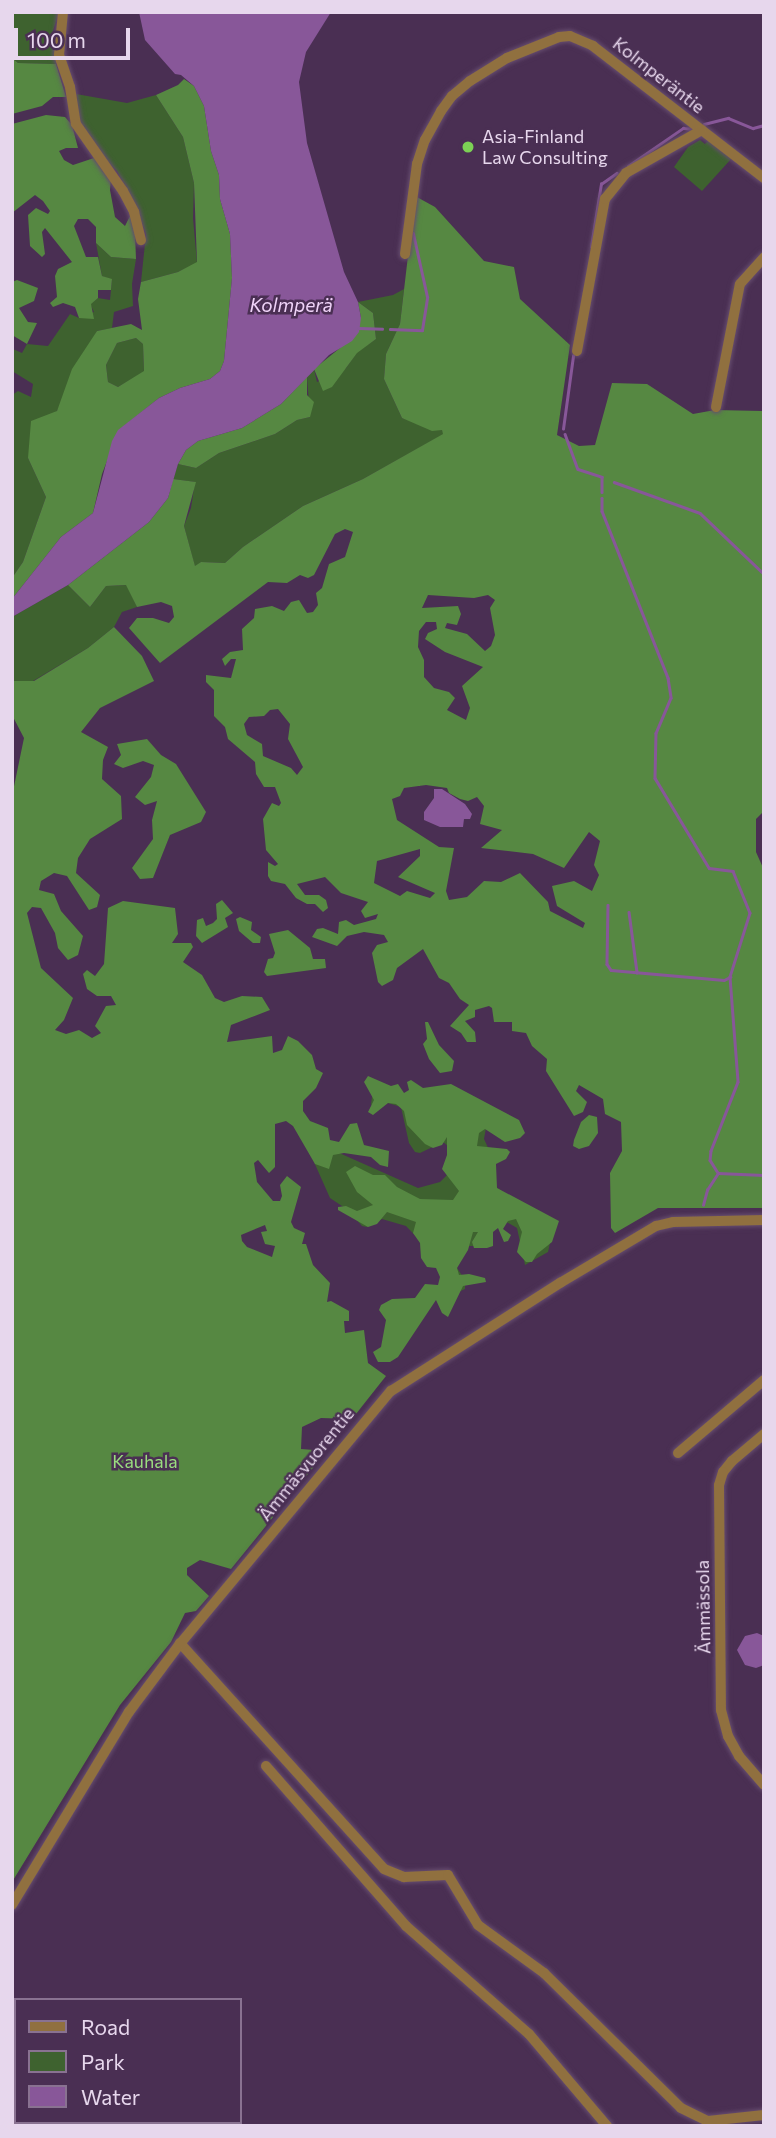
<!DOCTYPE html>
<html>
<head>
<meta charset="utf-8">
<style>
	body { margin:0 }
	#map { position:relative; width:776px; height:2138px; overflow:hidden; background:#4a2f53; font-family:Commissioner,sans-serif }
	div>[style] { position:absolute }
	.green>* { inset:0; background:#3e622f }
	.forest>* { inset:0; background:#568842 }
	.water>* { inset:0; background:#885799 }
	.stream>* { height:2.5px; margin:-1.25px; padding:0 1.25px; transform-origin:1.25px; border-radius:1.25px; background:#885799 }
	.roads { filter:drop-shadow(0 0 2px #664d6f) drop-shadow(0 0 2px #664d6f) }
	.minor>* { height:10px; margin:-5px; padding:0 5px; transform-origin:5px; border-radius:5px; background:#90703f }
	.dots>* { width:19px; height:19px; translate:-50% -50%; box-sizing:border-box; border:4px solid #4a2f53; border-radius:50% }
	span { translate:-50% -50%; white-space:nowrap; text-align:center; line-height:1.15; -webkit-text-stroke:5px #4a2f53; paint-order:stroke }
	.street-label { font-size:18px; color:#e7d7ed }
	.poi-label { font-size:18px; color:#e7d7ed }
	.left { translate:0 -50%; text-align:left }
	.park-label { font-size:18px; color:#9add7f }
	.water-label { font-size:19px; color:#efd3f8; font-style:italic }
	.frame { position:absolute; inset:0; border:14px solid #e7d7ed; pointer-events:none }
	.legend { position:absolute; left:14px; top:1998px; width:228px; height:126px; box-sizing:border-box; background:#4a2f53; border:2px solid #897291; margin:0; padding:9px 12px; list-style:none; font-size:21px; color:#e7d7ed }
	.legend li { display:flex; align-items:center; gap:14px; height:35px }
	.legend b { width:35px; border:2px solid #897291 }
	.scale { position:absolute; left:14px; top:28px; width:116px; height:32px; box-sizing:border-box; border:4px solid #e7d7ed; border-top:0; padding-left:9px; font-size:21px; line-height:24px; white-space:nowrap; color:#e7d7ed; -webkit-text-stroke:5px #4a2f53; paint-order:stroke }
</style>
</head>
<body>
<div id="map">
	<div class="green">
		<i style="clip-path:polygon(12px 12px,59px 12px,52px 34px,56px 64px,18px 63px,12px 58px)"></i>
		<i style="clip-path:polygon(76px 94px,127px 103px,156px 95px,183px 137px,194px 183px,193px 218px,197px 263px,178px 272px,141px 282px,146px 234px,136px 206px,117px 171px,102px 156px,79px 121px)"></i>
		<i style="clip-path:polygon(700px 140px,705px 144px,709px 140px,732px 158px,702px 191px,674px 167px,688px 147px)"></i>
		<i style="clip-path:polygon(96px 243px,111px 257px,136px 259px,132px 284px,133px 306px,114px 312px,112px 328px,97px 331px,57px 411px,28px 458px,46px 497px,23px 562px,12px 578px,12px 395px,18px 391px,31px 397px,33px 384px,12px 371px,12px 335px,13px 349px,22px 353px,27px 344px,48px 346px,70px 314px,79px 318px,94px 312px,90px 304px,98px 298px,110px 300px,112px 280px,102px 276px)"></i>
		<i style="clip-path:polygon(404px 289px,400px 324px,386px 354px,384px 379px,402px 418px,442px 430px,444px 434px,363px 479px,303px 506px,243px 547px,225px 563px,201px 562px,195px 567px,184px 526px,191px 508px,195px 482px,173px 479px,178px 464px,196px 468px,219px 453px,275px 434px,297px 420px,310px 417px,307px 377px,314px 369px,317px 382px,346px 368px,357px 352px,376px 339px,373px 313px,358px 302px,393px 295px)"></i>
		<i style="clip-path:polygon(136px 338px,143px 344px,144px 372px,118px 387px,108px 382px,106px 365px,117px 343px)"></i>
		<i style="clip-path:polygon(68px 585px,90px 607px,106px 586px,127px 585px,137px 607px,122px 612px,114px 627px,88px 648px,33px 681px,12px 681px,12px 617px)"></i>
		<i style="clip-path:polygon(391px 1092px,486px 1128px,484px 1139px,491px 1154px,496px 1187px,511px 1198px,550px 1243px,548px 1252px,525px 1265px,517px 1228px,503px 1220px,490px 1220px,493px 1246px,467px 1246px,457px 1268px,465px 1280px,465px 1289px,454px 1294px,445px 1290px,432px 1253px,406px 1226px,382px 1219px,367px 1227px,362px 1226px,348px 1210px,330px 1198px,306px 1144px,337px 1152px,418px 1188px,440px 1182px,447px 1175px,450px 1151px,448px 1146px,443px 1142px,420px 1153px,415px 1152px,409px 1143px,401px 1107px,388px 1103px,375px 1110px,371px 1104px,372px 1097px)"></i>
	</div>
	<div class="forest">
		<i style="clip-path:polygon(12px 58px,18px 63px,56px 64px,66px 97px,53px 97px,42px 106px,12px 114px)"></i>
		<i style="clip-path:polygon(evenodd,184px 79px,194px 86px,204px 106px,211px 151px,219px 175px,220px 199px,230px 234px,232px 278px,224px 361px,220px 371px,210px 379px,180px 388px,159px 398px,119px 430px,102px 474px,93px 513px,61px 537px,12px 599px,12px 578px,23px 562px,46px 497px,28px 458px,31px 421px,57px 411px,72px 369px,97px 331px,131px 324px,142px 330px,138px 299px,141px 282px,178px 272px,197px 262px,194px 183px,183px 137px,156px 95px,178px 85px,184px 79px,136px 338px,143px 344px,144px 371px,118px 387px,108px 382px,106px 365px,117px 343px,136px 338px)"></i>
		<i style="clip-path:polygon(46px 115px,65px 117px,72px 125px,78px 148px,66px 148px,59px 151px,64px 160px,73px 165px,94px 158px,111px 178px,110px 190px,115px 217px,125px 226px,131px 214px,135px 233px,136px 259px,111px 257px,96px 243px,96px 227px,88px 219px,78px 219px,74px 226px,86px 257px,98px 257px,102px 276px,112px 279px,111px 290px,98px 290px,98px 298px,91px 304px,94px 319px,79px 318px,75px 307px,63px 303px,53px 307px,50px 303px,57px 297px,55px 276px,58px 269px,72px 262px,45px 228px,42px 232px,45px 254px,42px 257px,30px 246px,28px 215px,36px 208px,48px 214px,50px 211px,43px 201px,35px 195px,12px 213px,12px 124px)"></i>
		<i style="clip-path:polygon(evenodd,415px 196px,435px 207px,484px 261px,514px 267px,520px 299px,570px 345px,557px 435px,579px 446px,595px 445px,612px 383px,647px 384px,693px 414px,715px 410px,762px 411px,764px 406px,764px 811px,756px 819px,756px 852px,764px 870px,764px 1208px,658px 1208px,615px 1233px,611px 1228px,610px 1173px,622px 1151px,621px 1122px,605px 1114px,603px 1099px,579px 1085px,576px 1091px,587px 1102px,583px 1112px,574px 1116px,546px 1071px,547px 1059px,532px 1046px,526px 1033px,512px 1031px,512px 1022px,494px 1022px,492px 1008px,489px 1006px,475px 1010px,475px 1017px,465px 1021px,475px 1032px,476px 1042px,467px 1042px,461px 1033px,450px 1026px,469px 1005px,460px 999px,449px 983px,439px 978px,423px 949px,397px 968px,393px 980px,382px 986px,378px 982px,372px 953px,377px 945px,388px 942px,384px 935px,364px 932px,347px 936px,337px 946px,312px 937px,317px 929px,323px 928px,338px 934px,339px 922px,346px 920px,354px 925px,376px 919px,378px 914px,365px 918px,361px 911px,368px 902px,341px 893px,325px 877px,297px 884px,305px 895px,319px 895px,326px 900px,328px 908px,323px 912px,315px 904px,307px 904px,296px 898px,285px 884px,271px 881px,268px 876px,268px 862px,275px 866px,278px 864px,266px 850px,263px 819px,272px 803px,279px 806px,281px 803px,275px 787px,264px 787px,256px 774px,255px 762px,228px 739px,225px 727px,214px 716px,214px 690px,206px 682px,206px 675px,231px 678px,236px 659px,231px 659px,225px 666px,222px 659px,230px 652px,243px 650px,242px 629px,254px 618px,255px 609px,272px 606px,284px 611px,291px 602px,299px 600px,307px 613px,313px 612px,318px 605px,316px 593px,322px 588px,329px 564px,345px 557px,353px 532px,345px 529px,335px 534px,314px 575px,308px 578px,300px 575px,287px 583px,268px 582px,160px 663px,129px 628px,137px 618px,153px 618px,169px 623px,174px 617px,172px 606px,161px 602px,137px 607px,126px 585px,106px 586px,90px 607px,68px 585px,149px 522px,168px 498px,173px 479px,196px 482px,184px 526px,195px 566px,201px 562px,225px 563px,243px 547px,303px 506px,363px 479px,443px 434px,442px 430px,432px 431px,402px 418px,384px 379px,386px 354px,400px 324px,415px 196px,428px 595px,474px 598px,488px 595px,495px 600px,490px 608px,495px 635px,491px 646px,485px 651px,467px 634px,445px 628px,447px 623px,457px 625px,461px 614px,458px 606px,422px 608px,428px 595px,415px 196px,426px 622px,436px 622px,437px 629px,428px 633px,425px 639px,445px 652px,483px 667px,462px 686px,470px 708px,466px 720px,447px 710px,455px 698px,449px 692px,434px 688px,424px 677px,424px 660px,418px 647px,419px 631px,426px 622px,415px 196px,278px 709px,290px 724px,288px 739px,303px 767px,297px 775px,291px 768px,263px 756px,262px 744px,247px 735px,244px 724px,249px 717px,264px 716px,270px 710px,278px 709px,415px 196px,426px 785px,447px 788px,449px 793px,460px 799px,468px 801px,477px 797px,484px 806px,480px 824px,502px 830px,481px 848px,533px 854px,564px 868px,589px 832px,600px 841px,594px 865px,599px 875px,592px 891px,574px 881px,552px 886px,557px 906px,585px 923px,583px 928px,550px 911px,548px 902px,520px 873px,501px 882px,484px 881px,467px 897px,449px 900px,446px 891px,454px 848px,439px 847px,397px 820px,392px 799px,400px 796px,404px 788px,426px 785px,415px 196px,420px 849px,420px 856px,398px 877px,435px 893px,430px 898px,407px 891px,400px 896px,374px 883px,377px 861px,420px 849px)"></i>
		<i style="clip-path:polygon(17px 280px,38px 288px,34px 301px,19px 308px,28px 322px,37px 323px,27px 344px,12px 335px,12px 282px)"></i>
		<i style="clip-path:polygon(358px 302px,373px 313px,376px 339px,357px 353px,332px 387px,323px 391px,314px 369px,340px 348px,361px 318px)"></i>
		<i style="clip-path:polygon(307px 377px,307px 395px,314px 402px,310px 417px,297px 420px,275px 434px,219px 453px,196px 468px,178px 464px,186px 450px,198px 441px,242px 428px,281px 404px)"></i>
		<i style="clip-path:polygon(evenodd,114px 627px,142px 656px,154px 681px,100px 708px,81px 732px,108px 747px,103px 760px,102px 779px,121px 796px,122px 819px,90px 839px,78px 858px,76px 873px,100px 895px,97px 907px,89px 910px,67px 876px,54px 873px,41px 881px,39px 890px,54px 894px,61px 911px,83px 936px,78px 955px,68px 960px,58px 948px,55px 933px,41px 908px,32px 907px,27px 913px,41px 968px,73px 998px,64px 1020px,55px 1030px,66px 1034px,79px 1030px,92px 1038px,101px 1033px,95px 1026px,106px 1006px,116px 1005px,111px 996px,97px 996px,87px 989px,83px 974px,87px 970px,95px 976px,104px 964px,108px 908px,123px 901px,175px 908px,178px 934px,172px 943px,191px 943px,193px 947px,183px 962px,202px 975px,215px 998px,224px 1002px,242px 996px,262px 997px,270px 1010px,231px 1025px,227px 1042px,272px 1036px,273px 1053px,282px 1050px,288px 1036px,298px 1041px,312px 1055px,316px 1069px,323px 1073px,316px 1088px,303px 1101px,303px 1111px,310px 1121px,328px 1128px,330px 1140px,339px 1142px,350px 1124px,357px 1123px,364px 1145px,389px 1151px,388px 1167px,380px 1165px,371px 1157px,344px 1153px,333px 1155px,329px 1169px,315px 1164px,293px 1126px,286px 1121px,275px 1124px,275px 1167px,269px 1173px,258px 1160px,254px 1163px,257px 1182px,273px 1201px,280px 1201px,282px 1196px,280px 1185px,287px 1176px,301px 1187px,291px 1222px,294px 1228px,305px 1233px,302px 1244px,306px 1244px,313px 1265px,330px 1283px,327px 1302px,331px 1301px,349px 1311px,349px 1321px,344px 1321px,345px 1333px,364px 1330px,368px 1363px,386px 1376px,352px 1419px,321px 1418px,302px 1427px,301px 1449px,314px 1450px,321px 1458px,231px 1569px,200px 1560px,187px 1568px,187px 1575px,209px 1596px,196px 1611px,185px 1613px,171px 1642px,120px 1705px,12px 1882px,12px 796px,24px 738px,12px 715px,12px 681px,34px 681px,88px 648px,114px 627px,265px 1225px,267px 1231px,261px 1232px,265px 1244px,275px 1246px,272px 1257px,247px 1247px,242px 1241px,241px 1235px,265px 1225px)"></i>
		<i style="clip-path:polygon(147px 739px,161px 755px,176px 764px,206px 812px,201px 822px,170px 835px,153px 878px,140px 879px,132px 868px,153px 839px,152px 820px,157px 801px,145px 805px,135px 797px,151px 777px,154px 765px,143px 761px,123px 768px,114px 764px,121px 755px,117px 744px)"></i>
		<i style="clip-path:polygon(222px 900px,233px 913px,225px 918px,228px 927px,202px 943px,196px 936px,197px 920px,203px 918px,206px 926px,213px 923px,217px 919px,216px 904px)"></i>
		<i style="clip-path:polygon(240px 917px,252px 922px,251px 930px,261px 937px,260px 943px,253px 943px,239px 931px,236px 919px)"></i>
		<i style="clip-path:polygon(288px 930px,310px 948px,313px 959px,325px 959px,326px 968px,267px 976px,264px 972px,268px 959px,273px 958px,275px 953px,269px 934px)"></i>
		<i style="clip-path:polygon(425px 1022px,428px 1022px,439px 1045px,454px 1061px,452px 1071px,440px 1073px,429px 1059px,423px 1044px,427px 1039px)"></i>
		<i style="clip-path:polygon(368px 1076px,391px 1086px,398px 1084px,404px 1093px,409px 1090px,407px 1082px,411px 1080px,423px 1088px,451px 1084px,519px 1120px,525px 1133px,520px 1138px,505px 1142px,485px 1129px,479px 1133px,477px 1146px,507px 1149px,510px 1152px,506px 1159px,496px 1164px,497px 1188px,559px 1221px,552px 1242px,537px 1254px,532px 1262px,526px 1262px,517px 1252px,522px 1232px,516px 1219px,508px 1221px,503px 1229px,511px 1235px,508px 1241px,504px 1242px,498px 1228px,493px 1232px,493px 1246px,487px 1248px,474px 1248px,472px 1242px,478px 1232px,473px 1232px,468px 1250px,457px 1268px,459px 1275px,469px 1274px,485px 1278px,486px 1282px,463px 1286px,448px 1317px,442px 1313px,436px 1300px,398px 1357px,390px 1362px,378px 1362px,373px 1352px,381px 1347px,386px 1320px,379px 1310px,381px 1305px,392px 1299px,415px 1298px,425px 1284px,438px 1285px,440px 1277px,436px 1268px,427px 1267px,421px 1258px,420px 1243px,413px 1233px,416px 1222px,387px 1212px,377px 1224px,368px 1227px,338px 1210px,338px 1207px,346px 1206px,357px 1211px,373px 1205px,357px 1192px,346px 1172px,355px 1166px,373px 1175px,385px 1175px,397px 1187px,420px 1199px,453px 1200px,459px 1191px,442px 1169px,447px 1155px,447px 1137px,442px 1145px,433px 1148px,425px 1144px,407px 1125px,404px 1111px,396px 1104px,388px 1103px,373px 1115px,368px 1112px,374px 1100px,364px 1082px)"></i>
		<i style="clip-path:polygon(589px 1115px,597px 1117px,598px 1133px,589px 1146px,579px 1149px,573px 1146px,574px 1140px,581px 1122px)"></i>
	</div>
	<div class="water">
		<i style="clip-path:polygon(139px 12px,331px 12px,306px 52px,299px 82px,307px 143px,344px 272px,358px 302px,361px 318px,359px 332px,352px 341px,329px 355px,281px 404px,242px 428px,198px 441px,186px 450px,178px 464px,168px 498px,149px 522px,68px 585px,12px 617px,12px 599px,61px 537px,93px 513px,112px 441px,118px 430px,159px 398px,180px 388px,210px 379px,220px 371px,224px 361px,232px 278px,230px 234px,220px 199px,219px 175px,211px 151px,204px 106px,194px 86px,181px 75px,175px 74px,145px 40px)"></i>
		<i style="clip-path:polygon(434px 789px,442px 789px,465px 804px,472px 814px,470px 819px,464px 819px,463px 827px,440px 827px,424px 820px,424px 812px,434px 798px)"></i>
		<i style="clip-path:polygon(757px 1633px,764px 1636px,764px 1665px,756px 1668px,745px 1665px,737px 1650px,745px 1636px)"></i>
	</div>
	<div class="stream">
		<i style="left:704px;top:124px;width:25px;rotate:-14deg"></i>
		<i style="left:728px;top:118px;width:27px;rotate:22deg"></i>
		<i style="left:753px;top:128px;width:11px;rotate:-15deg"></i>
		<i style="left:628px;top:166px;width:67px;rotate:-34.6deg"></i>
		<i style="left:683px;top:128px;width:11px;rotate:5deg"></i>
		<i style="left:591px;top:247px;width:64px;rotate:-81deg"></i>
		<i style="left:601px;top:184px;width:19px;rotate:-35deg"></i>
		<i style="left:359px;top:328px;width:23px;rotate:2deg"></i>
		<i style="left:390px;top:329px;width:32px;rotate:2deg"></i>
		<i style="left:422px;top:330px;width:33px;rotate:-81deg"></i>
		<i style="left:427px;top:297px;width:65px;rotate:-102.5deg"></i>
		<i style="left:563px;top:429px;width:74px;rotate:-82.2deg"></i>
		<i style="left:565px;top:434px;width:37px;rotate:70deg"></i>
		<i style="left:578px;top:469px;width:25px;rotate:18deg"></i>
		<i style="left:602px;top:477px;width:15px;rotate:90deg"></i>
		<i style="left:614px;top:482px;width:91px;rotate:19.8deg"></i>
		<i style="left:700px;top:513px;width:88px;rotate:43.6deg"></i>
		<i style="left:602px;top:498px;width:13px;rotate:90deg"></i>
		<i style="left:602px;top:511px;width:180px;rotate:68.4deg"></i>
		<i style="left:668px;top:678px;width:20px;rotate:81deg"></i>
		<i style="left:671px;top:698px;width:38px;rotate:113deg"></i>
		<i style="left:656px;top:733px;width:45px;rotate:91.3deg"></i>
		<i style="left:655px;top:778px;width:105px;rotate:59deg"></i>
		<i style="left:709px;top:868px;width:24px;rotate:7deg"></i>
		<i style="left:733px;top:871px;width:45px;rotate:68deg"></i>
		<i style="left:750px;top:913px;width:67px;rotate:107.4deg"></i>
		<i style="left:730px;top:977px;width:105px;rotate:85.6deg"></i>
		<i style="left:738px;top:1082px;width:74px;rotate:111.4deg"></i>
		<i style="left:711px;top:1151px;width:9px;rotate:96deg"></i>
		<i style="left:710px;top:1160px;width:15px;rotate:58deg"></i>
		<i style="left:608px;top:905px;width:59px;rotate:91deg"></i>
		<i style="left:607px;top:964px;width:7px;rotate:56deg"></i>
		<i style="left:611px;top:970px;width:113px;rotate:5.1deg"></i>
		<i style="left:724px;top:980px;width:7px;rotate:-27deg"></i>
		<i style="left:629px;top:912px;width:61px;rotate:82.4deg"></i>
		<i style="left:703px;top:1205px;width:16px;rotate:-75deg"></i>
		<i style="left:707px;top:1190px;width:20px;rotate:-57deg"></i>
		<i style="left:718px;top:1173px;width:46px;rotate:2.5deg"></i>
	</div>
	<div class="roads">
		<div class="minor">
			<i style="left:63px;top:12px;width:43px;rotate:95.3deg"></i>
			<i style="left:59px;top:55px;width:34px;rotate:71deg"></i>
			<i style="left:70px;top:87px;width:37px;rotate:81deg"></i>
			<i style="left:76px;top:124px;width:82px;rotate:55deg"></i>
			<i style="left:123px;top:191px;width:24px;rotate:62deg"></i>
			<i style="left:134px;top:212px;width:29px;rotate:76deg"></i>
			<i style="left:405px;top:254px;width:91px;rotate:-82.4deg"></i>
			<i style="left:417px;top:164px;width:25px;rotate:-72deg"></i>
			<i style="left:425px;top:140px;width:33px;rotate:-61deg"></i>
			<i style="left:441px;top:111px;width:19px;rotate:-54deg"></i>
			<i style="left:452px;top:96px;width:23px;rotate:-40deg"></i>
			<i style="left:470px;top:81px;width:44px;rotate:-31.9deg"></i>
			<i style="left:507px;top:58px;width:56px;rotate:-22deg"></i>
			<i style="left:559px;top:37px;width:11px;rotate:-5deg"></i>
			<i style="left:570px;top:36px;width:25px;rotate:23deg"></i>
			<i style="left:593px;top:46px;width:216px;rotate:37.7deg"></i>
			<i style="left:577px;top:351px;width:155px;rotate:-79.6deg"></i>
			<i style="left:605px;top:199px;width:33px;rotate:-51deg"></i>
			<i style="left:626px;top:173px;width:87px;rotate:-29.5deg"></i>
			<i style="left:716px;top:407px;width:125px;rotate:-79deg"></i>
			<i style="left:740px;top:284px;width:36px;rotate:-48deg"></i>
			<i style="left:764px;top:1434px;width:42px;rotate:139.8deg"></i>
			<i style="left:732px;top:1461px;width:14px;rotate:129deg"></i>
			<i style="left:723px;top:1472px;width:14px;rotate:107deg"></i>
			<i style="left:719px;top:1485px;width:225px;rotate:89.5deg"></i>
			<i style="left:721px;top:1710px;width:27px;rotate:75deg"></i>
			<i style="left:728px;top:1736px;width:23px;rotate:61deg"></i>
			<i style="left:739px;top:1756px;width:38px;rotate:49deg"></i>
			<i style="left:678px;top:1453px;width:113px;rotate:-40.3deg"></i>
			<i style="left:180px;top:1643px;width:304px;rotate:47.9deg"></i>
			<i style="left:384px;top:1869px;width:22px;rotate:22deg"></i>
			<i style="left:404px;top:1877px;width:44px;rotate:-2.6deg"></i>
			<i style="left:448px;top:1875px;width:58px;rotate:59deg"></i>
			<i style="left:478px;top:1925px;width:82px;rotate:36deg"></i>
			<i style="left:544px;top:1973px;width:192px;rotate:44.6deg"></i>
			<i style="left:681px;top:2108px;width:30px;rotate:26deg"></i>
			<i style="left:708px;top:2121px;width:56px;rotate:-6.1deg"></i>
			<i style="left:266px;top:1766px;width:213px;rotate:48.8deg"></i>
			<i style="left:406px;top:1926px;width:164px;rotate:41.3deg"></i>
			<i style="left:529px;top:2034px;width:121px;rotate:49.7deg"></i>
			<i style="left:12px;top:1905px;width:226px;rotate:-58.8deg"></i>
			<i style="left:129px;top:1712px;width:84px;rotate:-53.3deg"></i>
			<i style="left:179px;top:1645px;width:331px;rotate:-50.2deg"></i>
			<i style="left:391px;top:1391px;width:201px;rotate:-32.6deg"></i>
			<i style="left:560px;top:1283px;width:112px;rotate:-30.7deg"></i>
			<i style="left:656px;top:1226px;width:17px;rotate:-13deg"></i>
			<i style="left:673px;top:1222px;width:91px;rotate:-1.3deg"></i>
			<i style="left:12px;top:2123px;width:4px;rotate:56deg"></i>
		</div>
	</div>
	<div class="dots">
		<i style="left:468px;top:147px;background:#7cd155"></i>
	</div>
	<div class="street-label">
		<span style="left:659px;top:75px;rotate:38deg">Kolmperäntie</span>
		<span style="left:306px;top:1464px;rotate:-51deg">Ämmäsvuorentie</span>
		<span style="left:703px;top:1607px;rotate:-91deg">Ämmässola</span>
	</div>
	<div class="poi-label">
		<span class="left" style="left:482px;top:147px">Asia-Finland<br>Law Consulting</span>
	</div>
	<div class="park-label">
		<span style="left:145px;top:1461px">Kauhala</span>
	</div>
	<div class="water-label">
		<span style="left:291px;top:305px">Kolmperä</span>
	</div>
	<div class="frame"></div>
	<ul class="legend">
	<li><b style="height:9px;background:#90703f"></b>Road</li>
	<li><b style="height:19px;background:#3e622f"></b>Park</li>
	<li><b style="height:19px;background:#885799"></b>Water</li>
	</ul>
	<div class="scale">100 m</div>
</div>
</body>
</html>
